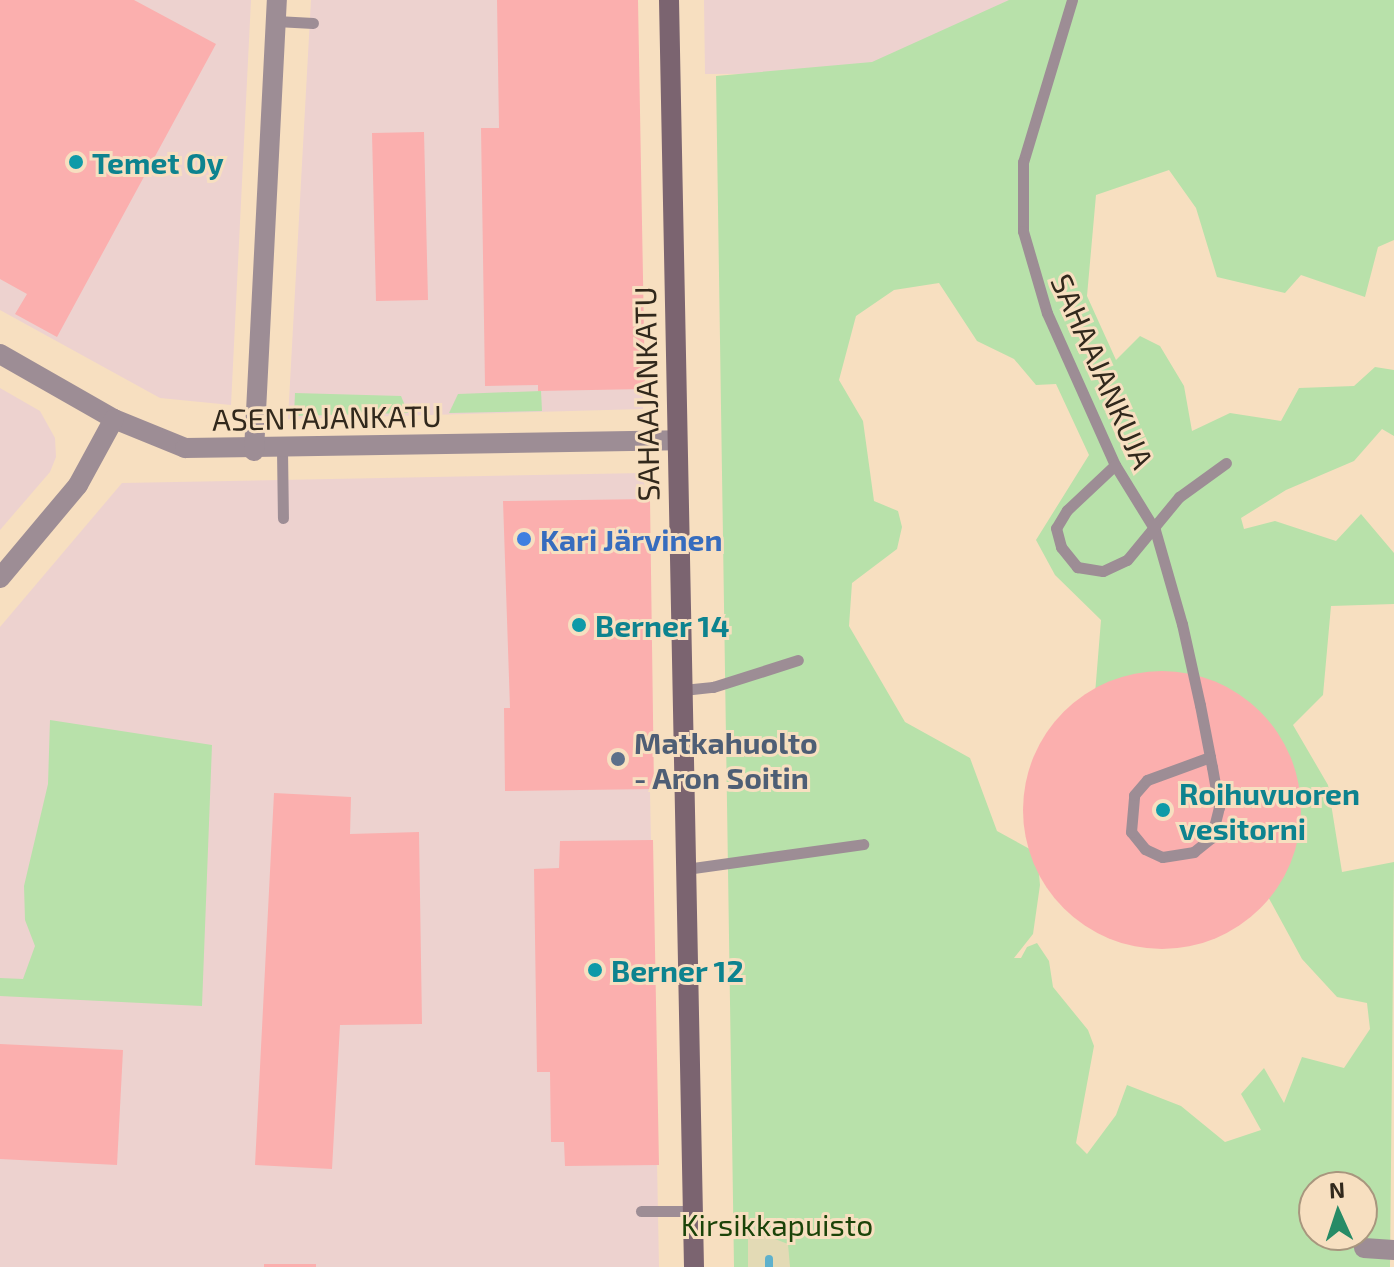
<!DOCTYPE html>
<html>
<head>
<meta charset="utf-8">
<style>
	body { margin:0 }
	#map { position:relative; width:1394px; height:1267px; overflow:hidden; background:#f7dfc0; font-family:"Exo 2",sans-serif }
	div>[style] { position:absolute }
	.industrial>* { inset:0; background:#edd2cf }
	.green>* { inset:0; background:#b8e1aa }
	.sand>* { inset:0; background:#e3dab5 }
	.stream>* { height:8px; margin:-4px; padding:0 4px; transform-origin:4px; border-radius:4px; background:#5eb1cc }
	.building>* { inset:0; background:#fbafae }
	.round { border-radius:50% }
	.lane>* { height:11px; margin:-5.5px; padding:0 5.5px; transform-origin:5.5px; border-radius:5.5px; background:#9d8d95 }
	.street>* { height:20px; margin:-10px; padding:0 10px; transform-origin:10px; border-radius:10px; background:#9d8d95 }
	.secondary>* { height:20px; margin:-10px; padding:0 10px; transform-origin:10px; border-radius:10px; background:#7b6470 }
	.dots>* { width:22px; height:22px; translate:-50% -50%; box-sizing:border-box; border:4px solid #f7dfc0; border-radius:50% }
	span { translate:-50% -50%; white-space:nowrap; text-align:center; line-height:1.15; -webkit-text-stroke:6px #f7dfc0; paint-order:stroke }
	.culture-label { font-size:30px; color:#0d838f; font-weight:700 }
	.left { translate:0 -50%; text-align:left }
	.street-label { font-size:30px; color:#31281c }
	.shop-label { font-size:30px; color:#366cbe; font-weight:700 }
	.service-label { font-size:30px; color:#4e5e75; font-weight:700 }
	.park-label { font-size:30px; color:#1b4309 }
	.north { position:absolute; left:1298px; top:1171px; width:80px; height:80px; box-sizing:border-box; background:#f7dfc0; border:2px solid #a8967e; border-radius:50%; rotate:357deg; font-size:22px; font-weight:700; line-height:32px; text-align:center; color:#31281c }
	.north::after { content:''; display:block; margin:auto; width:28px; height:36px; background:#278b66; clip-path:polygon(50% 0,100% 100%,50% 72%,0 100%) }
</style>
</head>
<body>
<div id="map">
	<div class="industrial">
		<i style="clip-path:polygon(0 0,251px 0,231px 405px,160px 398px,0 310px)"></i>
		<i style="clip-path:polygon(311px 0,635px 0,643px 409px,288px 419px)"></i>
		<i style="clip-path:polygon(704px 0,1050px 0,884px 73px,705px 74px)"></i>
		<i style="clip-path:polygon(0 388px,40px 411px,55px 438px,56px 457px,50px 472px,0 530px)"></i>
		<i style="clip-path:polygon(644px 473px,659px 1267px,0 1267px,0 627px,122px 483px)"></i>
	</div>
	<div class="green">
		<i style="clip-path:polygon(evenodd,1009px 0,1394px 0,1394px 240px,1378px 247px,1365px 297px,1301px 275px,1285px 293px,1217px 277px,1196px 208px,1169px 170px,1096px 195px,1087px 296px,1116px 360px,1140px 336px,1160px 346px,1184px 386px,1192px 431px,1230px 413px,1281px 421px,1299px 388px,1354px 386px,1375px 367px,1394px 370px,1394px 436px,1382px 429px,1354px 461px,1286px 490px,1241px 518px,1244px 529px,1275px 521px,1336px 541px,1361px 514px,1394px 553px,1394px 604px,1331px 606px,1323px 695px,1293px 725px,1328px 785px,1342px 872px,1394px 862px,1390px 1267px,734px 1267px,716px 76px,872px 62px,1009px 0,939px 283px,977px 341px,1014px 359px,1036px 385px,1056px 384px,1089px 455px,1036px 540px,1055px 575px,1101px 620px,1089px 768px,1090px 823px,1110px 872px,1194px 870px,1248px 860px,1302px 959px,1337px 997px,1367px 1003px,1370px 1029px,1344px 1068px,1302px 1057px,1284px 1103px,1264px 1068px,1241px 1094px,1261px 1130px,1225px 1142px,1181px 1106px,1127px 1085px,1116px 1115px,1087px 1154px,1076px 1143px,1094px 1046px,1088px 1030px,1053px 987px,1049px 961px,1037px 943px,1027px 947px,1021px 958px,1014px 958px,1033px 934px,1040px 885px,1037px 853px,997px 831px,970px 758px,905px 722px,849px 626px,852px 583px,897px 549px,902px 527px,898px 511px,874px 501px,863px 421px,839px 380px,856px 316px,894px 290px,939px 283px,1009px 0,1314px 1187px,1362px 1187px,1362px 1235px,1314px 1235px,1314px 1187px)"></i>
		<i style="clip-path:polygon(541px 391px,542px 411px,449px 413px,458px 394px)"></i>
		<i style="clip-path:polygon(295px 393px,401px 396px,408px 413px,294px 416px)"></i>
		<i style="clip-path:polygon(50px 720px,212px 745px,202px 1006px,0 996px,0 978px,23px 979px,35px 946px,25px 920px,24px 886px,48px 784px)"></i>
	</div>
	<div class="sand">
		<i style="clip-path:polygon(767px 1236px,788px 1244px,790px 1267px,748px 1267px,748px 1237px)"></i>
	</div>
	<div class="stream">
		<i style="left:769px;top:1259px;width:8px;rotate:90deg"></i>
	</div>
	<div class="building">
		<i style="clip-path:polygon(0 0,134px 0,216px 44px,57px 337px,15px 314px,27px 294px,0 279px)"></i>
		<i style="clip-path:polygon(497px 0,638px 0,645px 389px,538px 391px,538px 385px,485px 386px,481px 128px,499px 128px)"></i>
		<i style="clip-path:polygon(424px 132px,428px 300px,376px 301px,372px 133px)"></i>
		<i style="clip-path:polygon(650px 499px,654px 789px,505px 791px,504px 708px,510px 708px,503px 501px)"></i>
		<i class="round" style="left:1023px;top:671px;width:278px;height:278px"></i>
		<i style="clip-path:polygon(274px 793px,351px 797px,350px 834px,419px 832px,422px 1024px,340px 1025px,332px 1169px,255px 1165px)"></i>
		<i style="clip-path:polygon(653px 840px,659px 1165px,565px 1166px,564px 1142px,551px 1142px,550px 1072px,537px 1072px,534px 869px,559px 868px,560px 841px)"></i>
		<i style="clip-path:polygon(0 1044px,123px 1050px,117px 1165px,0 1159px)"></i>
		<i style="clip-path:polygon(264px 1264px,316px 1264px,316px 1267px,264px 1267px)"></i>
	</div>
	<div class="lane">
		<i style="left:1072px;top:0;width:169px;rotate:106.8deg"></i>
		<i style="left:1023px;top:162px;width:69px;rotate:90deg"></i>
		<i style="left:1023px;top:231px;width:85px;rotate:73.7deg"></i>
		<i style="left:1047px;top:313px;width:167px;rotate:65.9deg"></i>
		<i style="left:1115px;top:465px;width:76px;rotate:58.4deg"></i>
		<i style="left:1155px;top:530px;width:98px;rotate:74deg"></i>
		<i style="left:1182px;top:624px;width:83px;rotate:77.5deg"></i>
		<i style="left:1200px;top:705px;width:53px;rotate:79.1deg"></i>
		<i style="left:1210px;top:757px;width:10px;rotate:79deg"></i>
		<i style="left:1212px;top:767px;width:41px;rotate:80.1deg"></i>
		<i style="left:1219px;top:807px;width:32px;rotate:104deg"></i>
		<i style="left:1211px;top:838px;width:22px;rotate:141deg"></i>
		<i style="left:1194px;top:852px;width:32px;rotate:171deg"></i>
		<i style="left:1162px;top:857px;width:19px;rotate:-155deg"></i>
		<i style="left:1145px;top:849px;width:22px;rotate:-129deg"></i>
		<i style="left:1131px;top:832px;width:37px;rotate:-85deg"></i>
		<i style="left:1134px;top:795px;width:20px;rotate:-49deg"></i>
		<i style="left:1147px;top:780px;width:67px;rotate:-20.1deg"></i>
		<i style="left:276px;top:21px;width:37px;rotate:3deg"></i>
		<i style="left:282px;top:450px;width:68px;rotate:89.2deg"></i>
		<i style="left:1115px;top:465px;width:66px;rotate:136.8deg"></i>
		<i style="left:1067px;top:510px;width:21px;rotate:121deg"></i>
		<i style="left:1056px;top:528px;width:20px;rotate:75deg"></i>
		<i style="left:1061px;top:547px;width:26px;rotate:51deg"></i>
		<i style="left:1077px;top:567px;width:26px;rotate:9deg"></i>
		<i style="left:1103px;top:571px;width:26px;rotate:-25deg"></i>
		<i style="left:1127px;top:560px;width:82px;rotate:-50.5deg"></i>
		<i style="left:1179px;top:497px;width:58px;rotate:-35.9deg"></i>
		<i style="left:683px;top:690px;width:30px;rotate:-6deg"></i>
		<i style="left:713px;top:687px;width:89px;rotate:-17.6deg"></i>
		<i style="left:686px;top:869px;width:179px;rotate:-8deg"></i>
		<i style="left:641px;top:1211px;width:52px"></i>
	</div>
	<div class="street">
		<i style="left:0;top:354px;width:131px;rotate:29.7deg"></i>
		<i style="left:114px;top:419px;width:77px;rotate:22.2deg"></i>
		<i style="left:185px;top:448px;width:492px;rotate:-0.9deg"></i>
		<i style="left:254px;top:451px;width:452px;rotate:-87.1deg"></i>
		<i style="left:0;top:578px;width:121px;rotate:-50deg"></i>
		<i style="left:78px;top:485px;width:75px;rotate:-61.4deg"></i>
		<i style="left:1364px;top:1248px;width:30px;rotate:4deg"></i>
	</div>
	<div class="secondary">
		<i style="left:669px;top:0;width:1267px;rotate:88.87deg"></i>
	</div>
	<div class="dots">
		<i style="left:76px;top:162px;background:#0f9aa8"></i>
		<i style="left:524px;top:539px;background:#3f7fe0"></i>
		<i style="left:579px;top:625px;background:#0f9aa8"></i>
		<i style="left:618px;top:759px;background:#5c6f8a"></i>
		<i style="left:1163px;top:810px;background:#0f9aa8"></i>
		<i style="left:595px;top:970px;background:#0f9aa8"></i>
	</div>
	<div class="culture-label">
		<span class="left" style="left:92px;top:162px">Temet Oy</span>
		<span class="left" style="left:595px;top:625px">Berner 14</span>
		<span class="left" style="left:1179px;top:810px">Roihuvuoren<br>vesitorni</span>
		<span class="left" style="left:611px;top:970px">Berner 12</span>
	</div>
	<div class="street-label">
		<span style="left:1103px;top:371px;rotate:66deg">SAHAAJANKUJA</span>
		<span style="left:646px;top:394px;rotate:-91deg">SAHAAJANKATU</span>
		<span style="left:327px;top:417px;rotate:-1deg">ASENTAJANKATU</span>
	</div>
	<div class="shop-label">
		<span class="left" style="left:540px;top:539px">Kari Järvinen</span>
	</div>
	<div class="service-label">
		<span class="left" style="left:634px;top:759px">Matkahuolto<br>- Aron Soitin</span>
	</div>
	<div class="park-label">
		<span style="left:777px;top:1224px">Kirsikkapuisto</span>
	</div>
	<div class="north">N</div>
</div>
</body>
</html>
